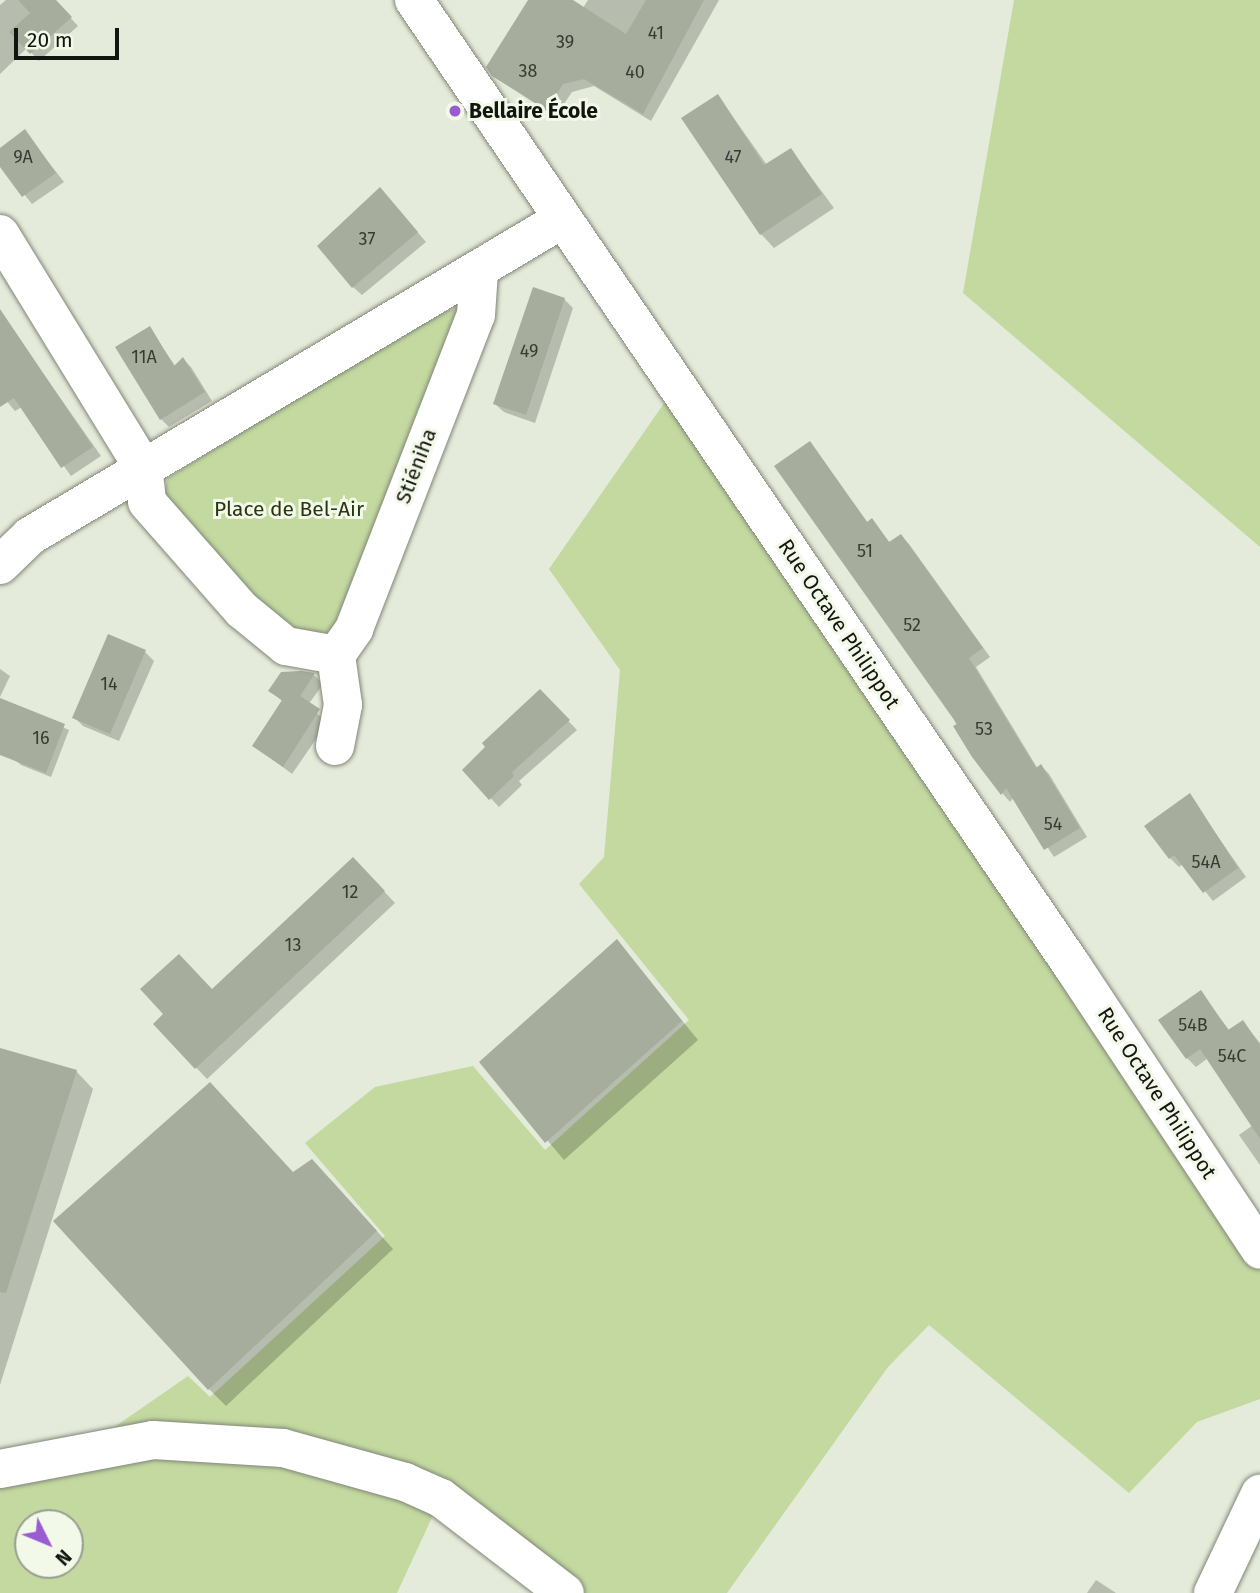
<!DOCTYPE html>
<html>
<head>
<meta charset="utf-8">
<style>
	body { margin:0 }
	#map { position:relative; width:1260px; height:1593px; overflow:hidden; background:#e4ebda; font-family:"Fira Sans",sans-serif }
	div>[style] { position:absolute }
	.green>* { inset:0; background:#c3d9a0 }
	.shadow>* { inset:0; background:#0003 }
	.building>* { inset:0; background:#a7ad9d }
	.roads { filter:drop-shadow(0 0 2px #818778) drop-shadow(0 0 2px #818778) }
	.minor>* { height:38px; margin:-19px; padding:0 19px; transform-origin:19px; border-radius:19px; background:#fff }
	.dots>* { width:19px; height:19px; translate:-50% -50%; box-sizing:border-box; border:4px solid #f2f9e8; border-radius:50% }
	span { translate:-50% -50%; white-space:nowrap; text-align:center; line-height:1.15; -webkit-text-stroke:6px #f2f9e8; paint-order:stroke }
	.number-label { font-size:18px; color:#383b33 }
	.number-label span { -webkit-text-stroke-width:0 }
	.poi-label { font-size:21px; color:#131510; font-weight:700 }
	.left { translate:0 -50%; text-align:left }
	.street-label { font-size:21px; color:#131510 }
	.park-label { font-size:21px; color:#2a3612 }
	.north { position:absolute; left:14px; top:1509px; width:70px; height:70px; box-sizing:border-box; background:#f2f9e8; border:2px solid #999e92; border-radius:50%; rotate:133deg; font-size:19px; font-weight:700; line-height:28px; text-align:center; color:#131510 }
	.north::after { content:''; display:block; margin:auto; width:24px; height:32px; background:#995cd3; clip-path:polygon(50% 0,100% 100%,50% 72%,0 100%) }
	.scale { position:absolute; left:14px; top:28px; width:105px; height:32px; box-sizing:border-box; border:4px solid #131510; border-top:0; padding-left:9px; font-size:21px; line-height:24px; white-space:nowrap; color:#131510; -webkit-text-stroke:5px #f2f9e8; paint-order:stroke }
</style>
</head>
<body>
<div id="map">
	<div class="green">
		<i style="clip-path:polygon(1014px 0,1260px 0,1260px 547px,963px 293px)"></i>
		<i style="clip-path:polygon(464px 306px,338px 629px,317px 636px,296px 634px,261px 615px,162px 499px,168px 478px,425px 318px)"></i>
		<i style="clip-path:polygon(evenodd,676px 386px,1260px 1250px,1260px 1399px,1197px 1422px,1129px 1493px,929px 1325px,888px 1367px,727px 1593px,565px 1593px,441px 1498px,397px 1593px,0 1593px,0 1469px,74px 1455px,188px 1376px,210px 1397px,385px 1236px,305px 1143px,375px 1087px,473px 1066px,545px 1150px,689px 1020px,579px 884px,604px 857px,620px 670px,549px 569px,676px 386px,28px 1523px,70px 1523px,70px 1565px,28px 1565px,28px 1523px)"></i>
	</div>
	<div class="shadow">
		<i style="clip-path:polygon(6px 0,54px 0,78px 26px,39px 61px,27px 48px,0 74px,0 5px)"></i>
		<i style="clip-path:polygon(539px 0,570px 0,583px 8px,588px 0,719px 0,651px 121px,594px 86px,572px 92px,555px 117px,493px 75px)"></i>
		<i style="clip-path:polygon(718px 96px,767px 165px,791px 150px,834px 208px,774px 248px,761px 234px)"></i>
		<i style="clip-path:polygon(25px 132px,64px 182px,32px 204px,0 164px,0 150px)"></i>
		<i style="clip-path:polygon(388px 198px,426px 242px,362px 295px,353px 287px)"></i>
		<i style="clip-path:polygon(564px 299px,573px 308px,535px 423px,504px 412px,495px 404px)"></i>
		<i style="clip-path:polygon(2px 315px,101px 456px,71px 476px,22px 407px,15px 411px,0 393px)"></i>
		<i style="clip-path:polygon(150px 329px,176px 367px,183px 359px,191px 367px,212px 401px,169px 427px,161px 419px)"></i>
		<i style="clip-path:polygon(810px 443px,868px 523px,872px 520px,890px 543px,901px 536px,909px 544px,990px 657px,976px 667px,1038px 769px,1041px 766px,1049px 774px,1087px 837px,1054px 857px,1014px 797px,1010px 802px,1003px 794px,973px 756px)"></i>
		<i style="clip-path:polygon(145px 652px,154px 661px,119px 741px,83px 726px,74px 717px)"></i>
		<i style="clip-path:polygon(0 669px,10px 676px,0 697px)"></i>
		<i style="clip-path:polygon(282px 674px,314px 675px,323px 684px,308px 705px,327px 723px,292px 774px,254px 745px,283px 702px,271px 691px)"></i>
		<i style="clip-path:polygon(540px 692px,577px 730px,519px 781px,522px 785px,499px 807px,464px 770px)"></i>
		<i style="clip-path:polygon(0 700px,69px 730px,51px 777px,21px 765px,0 747px)"></i>
		<i style="clip-path:polygon(1189px 795px,1246px 877px,1213px 901px,1183px 864px,1179px 867px,1170px 858px)"></i>
		<i style="clip-path:polygon(364px 870px,395px 903px,207px 1079px,155px 1024px,212px 991px)"></i>
		<i style="clip-path:polygon(617px 941px,698px 1040px,564px 1160px,481px 1062px)"></i>
		<i style="clip-path:polygon(1201px 993px,1230px 1031px,1243px 1022px,1260px 1043px,1260px 1165px,1239px 1135px,1253px 1125px,1208px 1058px,1196px 1067px,1187px 1058px)"></i>
		<i style="clip-path:polygon(0 1050px,76px 1071px,93px 1089px,0 1385px)"></i>
		<i style="clip-path:polygon(293px 1174px,330px 1179px,393px 1249px,226px 1406px,209px 1389px)"></i>
		<i style="clip-path:polygon(1096px 1580px,1116px 1593px,1087px 1593px)"></i>
	</div>
	<div class="building">
		<i style="clip-path:polygon(18px 0,56px 0,72px 17px,30px 54px,9px 32px,30px 13px)"></i>
		<i style="clip-path:polygon(528px 0,573px 0,626px 34px,646px 0,704px 0,643px 114px,584px 79px,563px 84px,547px 110px,492px 76px,486px 67px)"></i>
		<i style="clip-path:polygon(718px 94px,764px 165px,791px 148px,822px 194px,760px 235px,681px 118px)"></i>
		<i style="clip-path:polygon(25px 129px,56px 173px,22px 197px,0 167px,0 148px)"></i>
		<i style="clip-path:polygon(380px 187px,418px 232px,352px 288px,317px 246px)"></i>
		<i style="clip-path:polygon(533px 287px,565px 298px,526px 415px,493px 404px)"></i>
		<i style="clip-path:polygon(0 309px,93px 447px,61px 468px,14px 398px,0 407px)"></i>
		<i style="clip-path:polygon(150px 326px,174px 366px,183px 357px,205px 392px,160px 420px,115px 347px)"></i>
		<i style="clip-path:polygon(810px 441px,867px 522px,872px 518px,889px 542px,901px 534px,983px 648px,969px 658px,1036px 768px,1041px 764px,1080px 828px,1044px 850px,1006px 788px,1001px 795px,972px 757px,953px 726px,957px 724px,774px 466px)"></i>
		<i style="clip-path:polygon(108px 634px,146px 650px,110px 734px,72px 718px)"></i>
		<i style="clip-path:polygon(301px 671px,315px 673px,300px 696px,320px 709px,283px 767px,252px 746px,282px 700px,268px 691px,281px 672px)"></i>
		<i style="clip-path:polygon(540px 689px,570px 720px,512px 772px,514px 776px,489px 800px,462px 770px,485px 747px,482px 743px)"></i>
		<i style="clip-path:polygon(0 698px,65px 724px,46px 773px,0 755px)"></i>
		<i style="clip-path:polygon(1190px 793px,1238px 868px,1203px 893px,1174px 855px,1169px 859px,1144px 826px)"></i>
		<i style="clip-path:polygon(353px 857px,385px 891px,195px 1069px,153px 1024px,163px 1014px,140px 989px,179px 954px,212px 989px)"></i>
		<i style="clip-path:polygon(617px 939px,682px 1021px,545px 1143px,479px 1062px)"></i>
		<i style="clip-path:polygon(1201px 990px,1228px 1030px,1243px 1020px,1260px 1045px,1260px 1139px,1200px 1049px,1186px 1059px,1158px 1020px)"></i>
		<i style="clip-path:polygon(0 1048px,77px 1070px,6px 1293px,0 1292px)"></i>
		<i style="clip-path:polygon(210px 1082px,293px 1172px,312px 1159px,377px 1231px,208px 1390px,53px 1221px)"></i>
	</div>
	<div class="roads">
		<div class="minor">
			<i style="left:414px;top:0;width:1170px;rotate:55.73deg"></i>
			<i style="left:1073px;top:967px;width:339px;rotate:56.5deg"></i>
			<i style="left:0;top:234px;width:273px;rotate:58.5deg"></i>
			<i style="left:143px;top:467px;width:35px;rotate:83deg"></i>
			<i style="left:147px;top:502px;width:144px;rotate:48.7deg"></i>
			<i style="left:242px;top:610px;width:57px;rotate:39.3deg"></i>
			<i style="left:286px;top:646px;width:51px;rotate:10.2deg"></i>
			<i style="left:0;top:565px;width:42px;rotate:-44deg"></i>
			<i style="left:30px;top:536px;width:618px;rotate:-30.76deg"></i>
			<i style="left:335px;top:746px;width:42px;rotate:-79deg"></i>
			<i style="left:343px;top:705px;width:50px;rotate:-98deg"></i>
			<i style="left:336px;top:655px;width:32px;rotate:-55deg"></i>
			<i style="left:354px;top:629px;width:337px;rotate:-68.8deg"></i>
			<i style="left:476px;top:315px;width:44px;rotate:-86.1deg"></i>
			<i style="left:0;top:1469px;width:156px;rotate:-10.7deg"></i>
			<i style="left:153px;top:1440px;width:130px;rotate:3.5deg"></i>
			<i style="left:283px;top:1448px;width:127px;rotate:15.6deg"></i>
			<i style="left:405px;top:1482px;width:39px;rotate:24deg"></i>
			<i style="left:441px;top:1498px;width:156px;rotate:37.5deg"></i>
			<i style="left:1213px;top:1593px;width:110px;rotate:-64.6deg"></i>
		</div>
	</div>
	<div class="dots">
		<i style="left:455px;top:111px;background:#995cd3"></i>
	</div>
	<div class="number-label">
		<span style="left:656px;top:33px">41</span>
		<span style="left:565px;top:42px">39</span>
		<span style="left:528px;top:71px">38</span>
		<span style="left:635px;top:72px">40</span>
		<span style="left:23px;top:157px">9A</span>
		<span style="left:733px;top:157px">47</span>
		<span style="left:367px;top:239px">37</span>
		<span style="left:529px;top:351px">49</span>
		<span style="left:144px;top:357px">11A</span>
		<span style="left:865px;top:551px">51</span>
		<span style="left:912px;top:625px">52</span>
		<span style="left:109px;top:684px">14</span>
		<span style="left:984px;top:729px">53</span>
		<span style="left:41px;top:738px">16</span>
		<span style="left:1053px;top:824px">54</span>
		<span style="left:1206px;top:862px">54A</span>
		<span style="left:350px;top:892px">12</span>
		<span style="left:293px;top:945px">13</span>
		<span style="left:1193px;top:1025px">54B</span>
		<span style="left:1232px;top:1056px">54C</span>
	</div>
	<div class="poi-label">
		<span class="left" style="left:469px;top:111px">Bellaire École</span>
	</div>
	<div class="street-label">
		<span style="left:416px;top:466px;rotate:-69deg">Stiéniha</span>
		<span style="left:839px;top:624px;rotate:56deg">Rue Octave Philippot</span>
		<span style="left:1157px;top:1093px;rotate:57deg">Rue Octave Philippot</span>
	</div>
	<div class="park-label">
		<span style="left:289px;top:509px">Place de Bel-Air</span>
	</div>
	<div class="north">N</div>
	<div class="scale">20 m</div>
</div>
</body>
</html>
